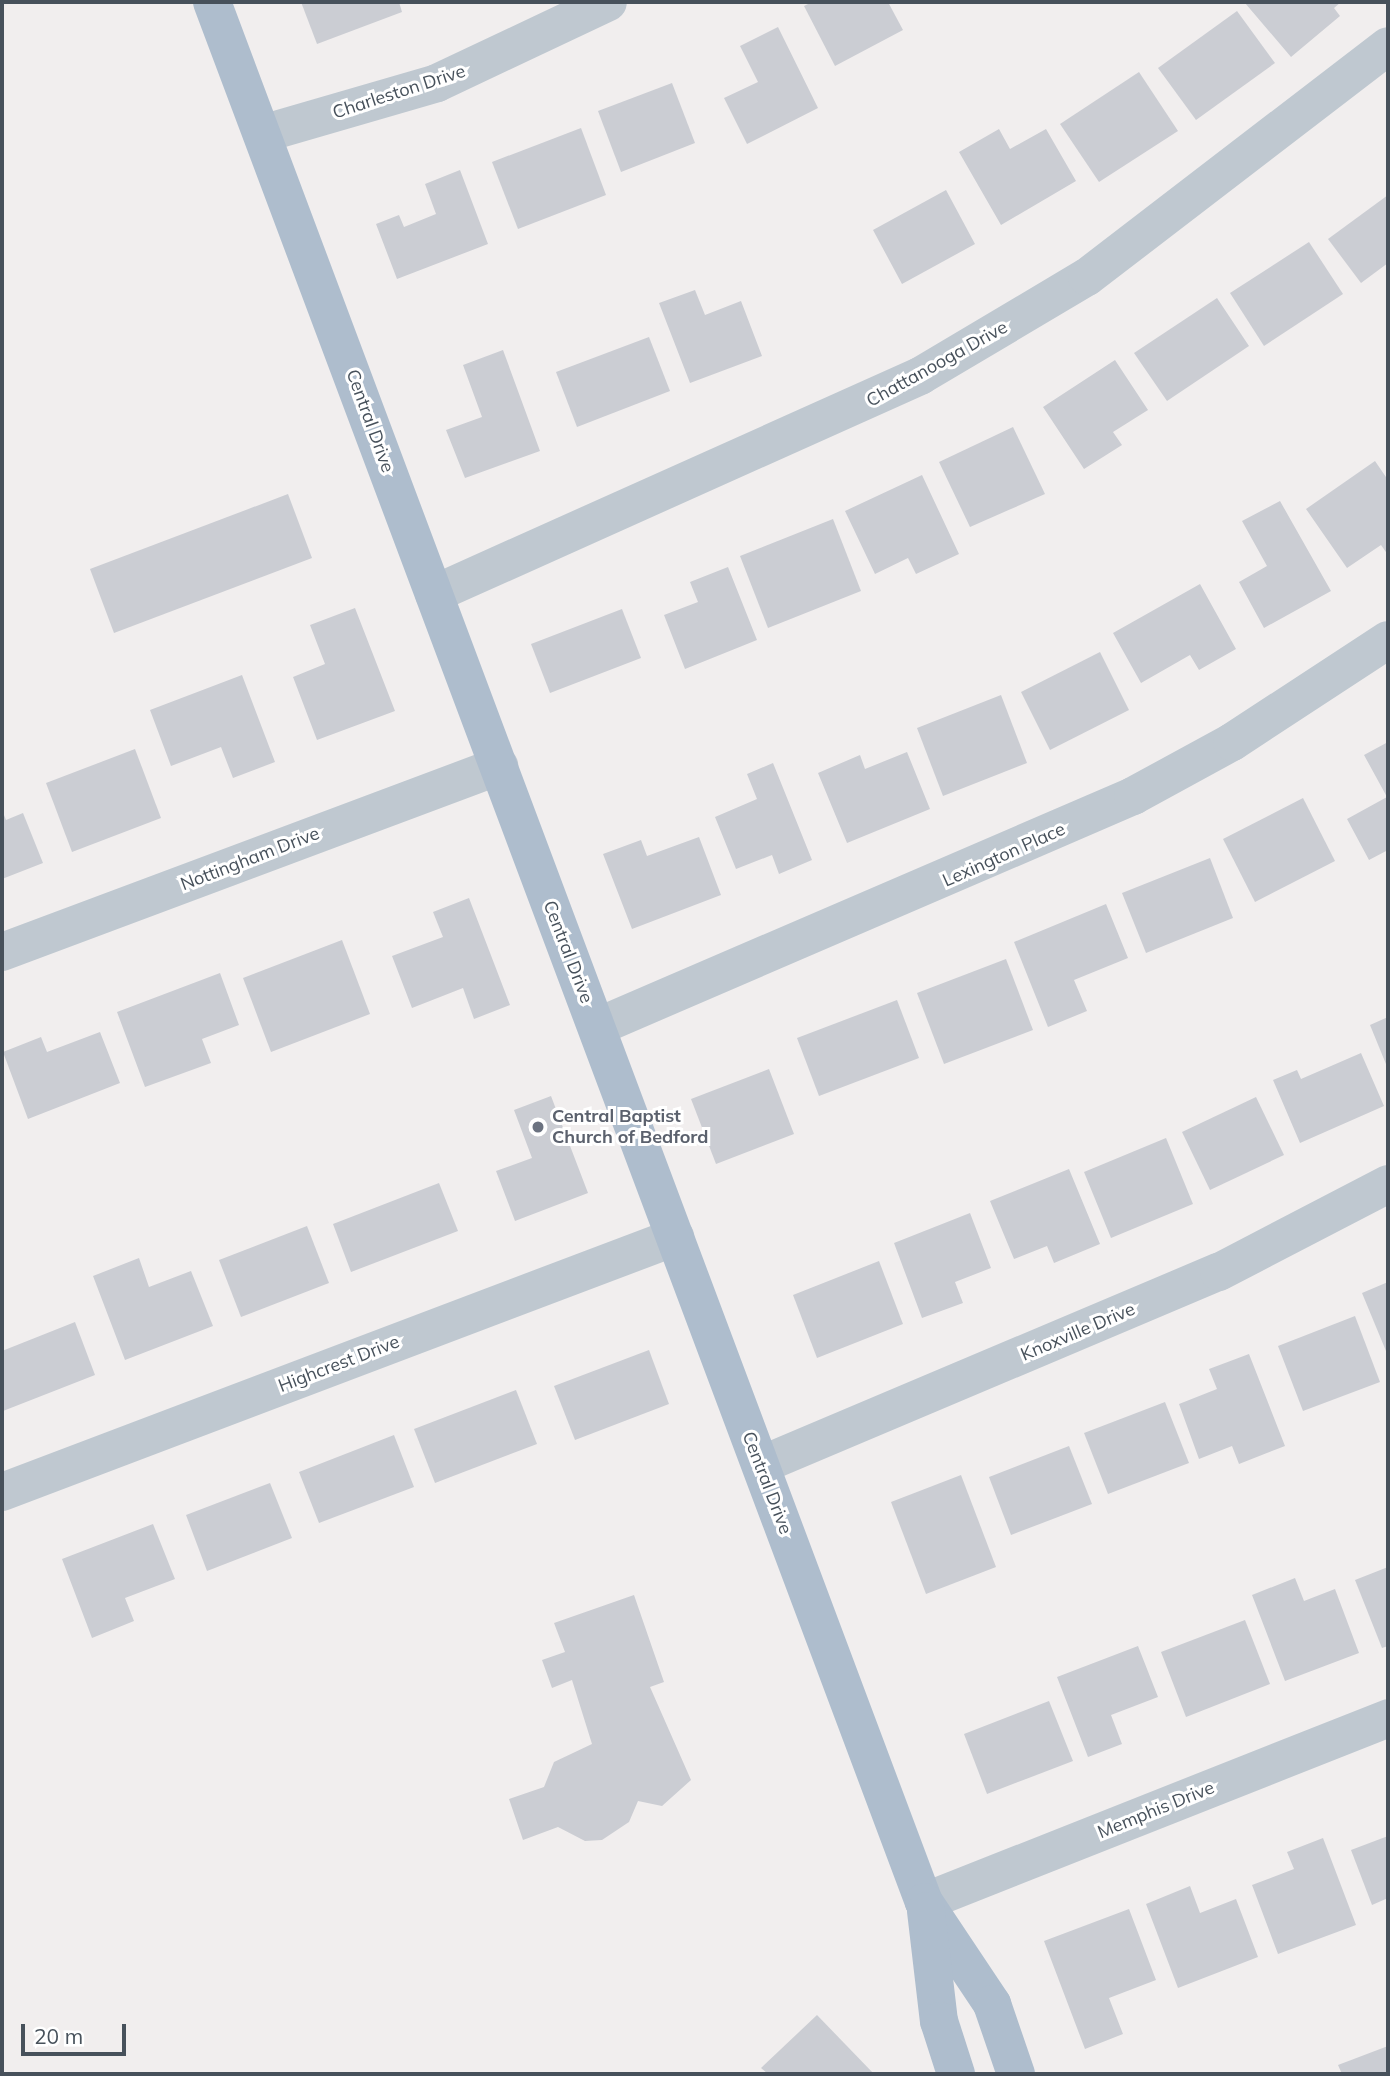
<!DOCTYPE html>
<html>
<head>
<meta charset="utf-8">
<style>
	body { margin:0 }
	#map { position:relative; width:1390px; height:2076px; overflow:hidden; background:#f1eeee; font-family:Mulish,sans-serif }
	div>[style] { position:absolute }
	.building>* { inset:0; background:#cbcdd3 }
	.minor>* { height:38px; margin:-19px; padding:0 19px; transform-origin:19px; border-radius:19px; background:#bfc8d0 }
	.major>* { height:38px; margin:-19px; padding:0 19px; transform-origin:19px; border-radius:19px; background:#aebdcd }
	.dots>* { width:19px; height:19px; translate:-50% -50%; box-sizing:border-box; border:4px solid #fff; border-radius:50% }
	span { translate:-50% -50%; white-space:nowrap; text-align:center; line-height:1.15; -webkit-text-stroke:6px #fff; paint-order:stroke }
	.street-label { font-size:18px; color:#47515b }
	.worship-label { font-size:18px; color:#5b616d; font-weight:700 }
	.left { translate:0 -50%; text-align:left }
	.frame { position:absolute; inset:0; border:4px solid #47515b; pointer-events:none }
	.scale { position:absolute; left:21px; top:2024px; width:105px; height:32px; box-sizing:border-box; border:4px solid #47515b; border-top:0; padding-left:9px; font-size:21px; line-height:24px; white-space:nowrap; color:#47515b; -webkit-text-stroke:5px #fff; paint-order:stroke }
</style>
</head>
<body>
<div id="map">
	<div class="building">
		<i style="clip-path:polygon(301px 2px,399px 2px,402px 12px,317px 44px)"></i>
		<i style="clip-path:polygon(812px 2px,888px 2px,903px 30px,835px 66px,804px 6px)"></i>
		<i style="clip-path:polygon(1341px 2px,1334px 8px,1340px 16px,1291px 57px,1245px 3px)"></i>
		<i style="clip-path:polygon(1237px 11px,1275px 63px,1196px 120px,1158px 68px)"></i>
		<i style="clip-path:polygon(778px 27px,818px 108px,747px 144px,724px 98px,758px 82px,740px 46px)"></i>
		<i style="clip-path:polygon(1139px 72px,1178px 131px,1099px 182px,1060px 124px)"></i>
		<i style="clip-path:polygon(672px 83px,695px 143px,621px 172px,598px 111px)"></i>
		<i style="clip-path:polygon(581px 128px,606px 195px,518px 229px,492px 162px)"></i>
		<i style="clip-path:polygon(999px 129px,1010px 149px,1046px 129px,1076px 181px,1001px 225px,959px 152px)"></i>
		<i style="clip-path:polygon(460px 170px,488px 244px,397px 279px,376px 224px,399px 215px,404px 227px,436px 214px,425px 184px)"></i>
		<i style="clip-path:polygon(946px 190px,975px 244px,902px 284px,873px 230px)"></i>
		<i style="clip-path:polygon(1388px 195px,1388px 263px,1361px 283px,1328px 239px)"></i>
		<i style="clip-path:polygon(1309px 242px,1343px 294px,1264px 346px,1230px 293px)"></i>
		<i style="clip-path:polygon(695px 290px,705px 315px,741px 301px,762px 356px,690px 383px,659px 303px)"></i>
		<i style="clip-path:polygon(1217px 298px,1249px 346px,1167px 401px,1134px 353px)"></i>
		<i style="clip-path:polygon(649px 337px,670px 391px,577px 427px,556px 372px)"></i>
		<i style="clip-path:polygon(503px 350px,540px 451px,465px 478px,446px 430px,482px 417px,463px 365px)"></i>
		<i style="clip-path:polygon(1115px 360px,1148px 410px,1113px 432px,1122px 445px,1084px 469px,1043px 407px)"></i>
		<i style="clip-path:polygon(1013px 427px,1045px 494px,970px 527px,939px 462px)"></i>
		<i style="clip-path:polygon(1375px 461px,1388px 480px,1388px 555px,1381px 545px,1347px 568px,1306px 509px)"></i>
		<i style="clip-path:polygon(922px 475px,959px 554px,916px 574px,908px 558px,875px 574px,845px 511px)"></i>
		<i style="clip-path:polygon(288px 494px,312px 558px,114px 633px,90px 569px)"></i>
		<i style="clip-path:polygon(1280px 501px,1331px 591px,1264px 628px,1239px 582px,1267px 566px,1242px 521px)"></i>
		<i style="clip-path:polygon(833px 519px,861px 591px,768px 628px,740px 556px)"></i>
		<i style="clip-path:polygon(728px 567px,757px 640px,685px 669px,664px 615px,698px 602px,690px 582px)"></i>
		<i style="clip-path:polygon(1200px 584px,1236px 649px,1199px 670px,1190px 655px,1141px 683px,1113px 633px)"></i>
		<i style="clip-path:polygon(355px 608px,395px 711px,317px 740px,293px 677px,325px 664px,310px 625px)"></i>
		<i style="clip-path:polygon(622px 609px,641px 658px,550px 693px,531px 644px)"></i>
		<i style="clip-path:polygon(1100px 652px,1129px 710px,1050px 750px,1021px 692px)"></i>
		<i style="clip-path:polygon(242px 675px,275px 762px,233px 778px,221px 747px,171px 766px,150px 710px)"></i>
		<i style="clip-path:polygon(1001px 695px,1027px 763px,943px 796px,917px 728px)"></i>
		<i style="clip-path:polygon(1388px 742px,1388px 850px,1369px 860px,1347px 819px,1387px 797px,1364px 755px)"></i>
		<i style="clip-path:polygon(135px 749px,161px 818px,72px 852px,46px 783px)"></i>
		<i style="clip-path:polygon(907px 752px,930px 809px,847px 843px,818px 773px,860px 755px,865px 769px)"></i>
		<i style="clip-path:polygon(773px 763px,812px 860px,779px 874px,772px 855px,736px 869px,715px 817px,757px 799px,747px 774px)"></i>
		<i style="clip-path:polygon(1303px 798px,1335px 861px,1255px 902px,1223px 839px)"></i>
		<i style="clip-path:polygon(2px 810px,6px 820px,23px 813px,43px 863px,2px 879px)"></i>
		<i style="clip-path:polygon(699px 837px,721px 895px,632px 929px,603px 854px,641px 840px,647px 856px)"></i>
		<i style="clip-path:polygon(1210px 858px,1233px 918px,1146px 953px,1122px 893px)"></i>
		<i style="clip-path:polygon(469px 898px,510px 1005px,474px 1019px,463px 988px,412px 1008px,392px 956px,443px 937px,433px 912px)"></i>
		<i style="clip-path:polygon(1106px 904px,1128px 958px,1074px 980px,1087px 1011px,1048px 1027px,1014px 942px)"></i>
		<i style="clip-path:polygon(342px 940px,370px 1014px,271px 1052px,243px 978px)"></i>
		<i style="clip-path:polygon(1006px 959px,1033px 1030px,944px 1064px,917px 993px)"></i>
		<i style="clip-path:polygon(220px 973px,239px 1025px,202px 1039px,211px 1063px,145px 1087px,117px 1012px)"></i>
		<i style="clip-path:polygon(897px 1000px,919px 1058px,819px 1096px,797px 1038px)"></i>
		<i style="clip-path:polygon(1388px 1017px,1388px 1069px,1370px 1025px)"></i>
		<i style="clip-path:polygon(100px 1032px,120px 1083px,28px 1119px,3px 1052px,41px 1037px,47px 1052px)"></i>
		<i style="clip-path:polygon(1361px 1053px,1384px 1106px,1300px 1143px,1273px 1080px,1297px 1070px,1301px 1079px)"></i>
		<i style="clip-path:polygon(769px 1069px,794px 1134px,716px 1164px,691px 1099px)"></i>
		<i style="clip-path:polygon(551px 1096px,588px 1193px,515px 1221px,496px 1171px,532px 1158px,514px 1110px)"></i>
		<i style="clip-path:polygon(1256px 1097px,1284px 1155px,1210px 1190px,1182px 1132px)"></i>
		<i style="clip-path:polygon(1166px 1138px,1193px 1204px,1111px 1238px,1084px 1172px)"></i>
		<i style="clip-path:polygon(1069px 1169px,1100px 1244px,1054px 1263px,1047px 1246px,1014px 1259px,990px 1201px)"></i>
		<i style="clip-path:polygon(439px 1183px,458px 1231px,351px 1272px,333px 1224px)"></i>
		<i style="clip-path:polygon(970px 1213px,991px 1268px,955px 1282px,963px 1303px,922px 1318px,894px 1243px)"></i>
		<i style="clip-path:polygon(307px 1226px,329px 1283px,241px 1317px,219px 1260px)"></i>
		<i style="clip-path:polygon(139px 1258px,149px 1287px,191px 1271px,213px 1326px,125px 1360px,93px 1276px)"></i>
		<i style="clip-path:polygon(879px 1261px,903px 1324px,817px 1358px,793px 1295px)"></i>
		<i style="clip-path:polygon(1388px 1282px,1388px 1350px,1386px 1351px,1362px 1293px)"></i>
		<i style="clip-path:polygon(1355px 1316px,1380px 1382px,1303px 1411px,1278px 1346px)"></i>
		<i style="clip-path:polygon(75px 1322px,95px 1375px,3px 1411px,2px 1351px)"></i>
		<i style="clip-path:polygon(649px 1350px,669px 1404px,575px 1440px,554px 1386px)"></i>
		<i style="clip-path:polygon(1249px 1354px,1285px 1446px,1239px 1464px,1232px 1446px,1199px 1459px,1179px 1404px,1217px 1389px,1209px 1369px)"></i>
		<i style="clip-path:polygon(516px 1390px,537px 1444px,435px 1483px,414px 1429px)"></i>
		<i style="clip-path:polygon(1165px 1402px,1189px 1463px,1108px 1494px,1084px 1433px)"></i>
		<i style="clip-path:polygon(394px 1435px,414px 1487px,319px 1523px,299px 1472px)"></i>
		<i style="clip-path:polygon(1069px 1446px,1092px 1504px,1011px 1535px,989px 1477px)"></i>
		<i style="clip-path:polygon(961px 1475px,996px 1567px,926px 1594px,891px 1502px)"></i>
		<i style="clip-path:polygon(270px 1483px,292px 1538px,207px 1571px,186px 1515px)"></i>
		<i style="clip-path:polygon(153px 1524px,175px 1579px,125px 1598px,134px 1621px,92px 1638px,62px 1559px)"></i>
		<i style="clip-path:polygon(1388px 1567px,1388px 1646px,1382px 1648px,1355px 1580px)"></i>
		<i style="clip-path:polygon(1295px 1578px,1304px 1601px,1335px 1589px,1359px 1653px,1285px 1681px,1252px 1595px)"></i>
		<i style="clip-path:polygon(634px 1595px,664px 1682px,650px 1687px,691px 1780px,662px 1806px,638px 1801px,629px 1822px,602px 1840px,585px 1841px,558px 1827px,523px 1840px,509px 1799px,544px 1787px,554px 1762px,592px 1744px,572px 1680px,552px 1688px,542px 1660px,565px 1652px,554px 1623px)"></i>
		<i style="clip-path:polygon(1245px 1620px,1270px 1684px,1186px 1717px,1161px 1652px)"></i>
		<i style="clip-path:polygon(1138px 1646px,1158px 1697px,1111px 1715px,1122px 1744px,1088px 1757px,1057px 1677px)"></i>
		<i style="clip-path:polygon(1049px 1701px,1073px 1761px,987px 1794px,964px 1734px)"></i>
		<i style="clip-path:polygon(1388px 1836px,1388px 1898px,1372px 1905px,1351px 1850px)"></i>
		<i style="clip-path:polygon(1323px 1838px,1356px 1925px,1278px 1954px,1252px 1885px,1294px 1869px,1287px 1852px)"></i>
		<i style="clip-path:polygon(1190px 1886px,1200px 1913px,1236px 1899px,1258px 1957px,1178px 1988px,1146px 1904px)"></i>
		<i style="clip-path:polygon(1129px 1909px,1156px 1980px,1109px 1998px,1123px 2034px,1085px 2049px,1044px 1941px)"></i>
		<i style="clip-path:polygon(817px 2015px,874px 2074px,768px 2074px,761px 2068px)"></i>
		<i style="clip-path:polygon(1388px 2046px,1388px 2074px,1342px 2074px,1338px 2065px)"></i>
	</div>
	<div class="minor">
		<i style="left:262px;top:134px;width:182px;rotate:-16.2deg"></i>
		<i style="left:437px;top:83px;width:189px;rotate:-25.3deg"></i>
		<i style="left:434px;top:594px;width:533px;rotate:-24.16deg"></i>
		<i style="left:920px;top:376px;width:194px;rotate:-30.7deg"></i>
		<i style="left:1087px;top:277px;width:379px;rotate:-37.5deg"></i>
		<i style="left:2px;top:952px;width:531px;rotate:-20.52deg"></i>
		<i style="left:597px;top:1027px;width:584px;rotate:-23.31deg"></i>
		<i style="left:1133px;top:796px;width:113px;rotate:-28.6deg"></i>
		<i style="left:1232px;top:742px;width:186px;rotate:-33.2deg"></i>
		<i style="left:761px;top:1465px;width:497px;rotate:-22.9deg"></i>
		<i style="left:1219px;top:1272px;width:191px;rotate:-27.5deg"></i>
		<i style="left:2px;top:1492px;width:720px;rotate:-20.75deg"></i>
		<i style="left:924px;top:1902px;width:499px;rotate:-21.6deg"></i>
	</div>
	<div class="major">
		<i style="left:212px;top:2px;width:2029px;rotate:69.46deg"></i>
		<i style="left:924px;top:1902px;width:123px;rotate:56.3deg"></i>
		<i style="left:992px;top:2004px;width:74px;rotate:71.1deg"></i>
		<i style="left:926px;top:1911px;width:111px;rotate:83.3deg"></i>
		<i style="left:939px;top:2021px;width:56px;rotate:72.2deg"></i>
	</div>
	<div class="dots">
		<i style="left:538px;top:1127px;background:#6b7280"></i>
	</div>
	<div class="street-label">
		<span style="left:399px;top:92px;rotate:-18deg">Charleston Drive</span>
		<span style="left:937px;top:364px;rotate:-29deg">Chattanooga Drive</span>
		<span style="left:370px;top:421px;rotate:70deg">Central Drive</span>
		<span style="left:1004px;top:855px;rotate:-24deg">Lexington Place</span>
		<span style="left:250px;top:859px;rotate:-21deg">Nottingham Drive</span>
		<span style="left:568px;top:952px;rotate:69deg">Central Drive</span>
		<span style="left:1078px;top:1332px;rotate:-23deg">Knoxville Drive</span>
		<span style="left:339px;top:1364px;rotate:-21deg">Highcrest Drive</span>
		<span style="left:767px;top:1483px;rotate:69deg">Central Drive</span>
		<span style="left:1156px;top:1810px;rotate:-22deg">Memphis Drive</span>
	</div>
	<div class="worship-label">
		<span class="left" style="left:552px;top:1127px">Central Baptist<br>Church of Bedford</span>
	</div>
	<div class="frame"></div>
	<div class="scale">20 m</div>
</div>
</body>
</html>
